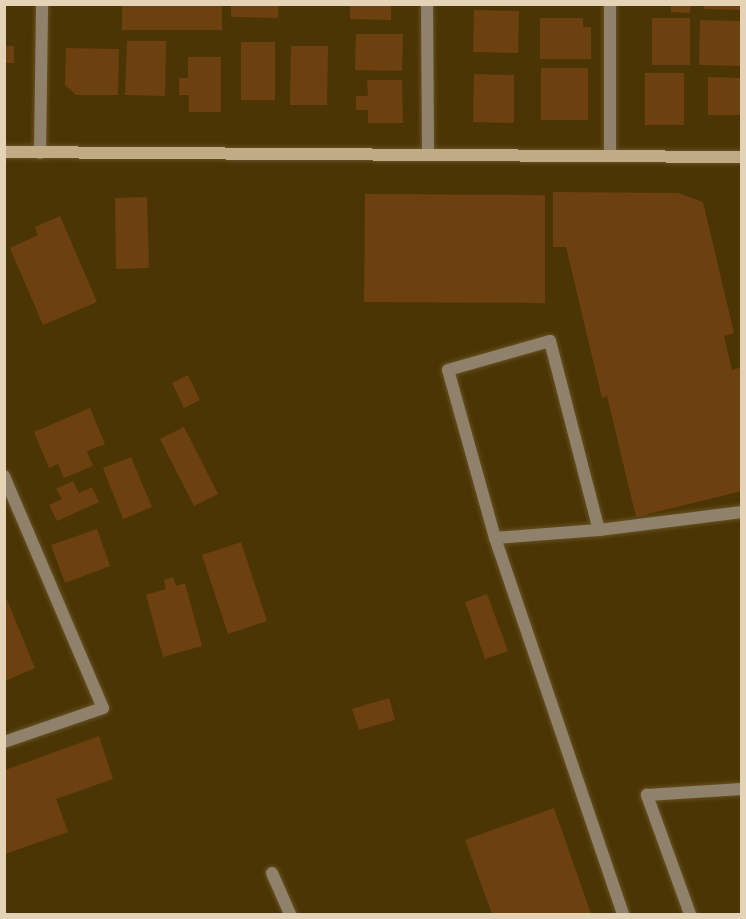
<!DOCTYPE html>
<html>
<head>
<meta charset="utf-8">
<style>
	body { margin:0 }
	#map { position:relative; width:746px; height:919px; overflow:hidden; background:#4b3504; font-family:"Exo 2",sans-serif }
	div>[style] { position:absolute }
	.building>* { inset:0; background:#6d400f }
	.roads { filter:drop-shadow(0 0 2px #675124) drop-shadow(0 0 2px #675124) }
	.lane>* { height:12px; margin:-6px; padding:0 6px; transform-origin:6px; border-radius:6px; background:#90826a }
	.street>* { height:12px; margin:-6px; padding:0 6px; transform-origin:6px; border-radius:6px; background:#90826a }
	.secondary>* { height:12px; margin:-6px; padding:0 6px; transform-origin:6px; border-radius:6px; background:#c1ab84 }
	span { translate:-50% -50%; white-space:nowrap; text-align:center; line-height:1.15; -webkit-text-stroke:4.5px #2b1e06; paint-order:stroke }
	.frame { position:absolute; inset:0; border:6px solid #e4d3b7; pointer-events:none }
</style>
</head>
<body>
<div id="map">
	<div class="building">
		<i style="clip-path:polygon(122px 4px,222px 4px,222px 30px,122px 30px)"></i>
		<i style="clip-path:polygon(231px 4px,279px 4px,278px 18px,231px 17px)"></i>
		<i style="clip-path:polygon(350px 4px,391px 4px,391px 20px,350px 19px)"></i>
		<i style="clip-path:polygon(671px 4px,691px 4px,690px 13px,671px 12px)"></i>
		<i style="clip-path:polygon(704px 4px,742px 4px,742px 10px,704px 9px)"></i>
		<i style="clip-path:polygon(474px 10px,519px 11px,518px 53px,473px 52px)"></i>
		<i style="clip-path:polygon(540px 18px,583px 18px,583px 27px,591px 27px,591px 59px,540px 59px)"></i>
		<i style="clip-path:polygon(652px 18px,690px 18px,690px 65px,652px 65px)"></i>
		<i style="clip-path:polygon(700px 20px,742px 21px,742px 66px,699px 65px)"></i>
		<i style="clip-path:polygon(356px 34px,403px 34px,402px 71px,355px 70px)"></i>
		<i style="clip-path:polygon(127px 41px,166px 41px,165px 96px,125px 95px)"></i>
		<i style="clip-path:polygon(241px 42px,275px 42px,275px 100px,241px 100px)"></i>
		<i style="clip-path:polygon(4px 46px,14px 46px,14px 63px,4px 63px)"></i>
		<i style="clip-path:polygon(291px 46px,328px 46px,327px 105px,290px 105px)"></i>
		<i style="clip-path:polygon(66px 48px,119px 49px,118px 95px,76px 95px,65px 85px)"></i>
		<i style="clip-path:polygon(188px 57px,221px 57px,221px 112px,189px 112px,189px 95px,179px 95px,179px 78px,188px 78px)"></i>
		<i style="clip-path:polygon(541px 68px,588px 68px,588px 120px,541px 120px)"></i>
		<i style="clip-path:polygon(645px 73px,684px 73px,684px 125px,645px 125px)"></i>
		<i style="clip-path:polygon(474px 74px,514px 75px,514px 123px,473px 122px)"></i>
		<i style="clip-path:polygon(708px 77px,742px 78px,742px 115px,708px 115px)"></i>
		<i style="clip-path:polygon(367px 80px,402px 80px,403px 123px,368px 123px,368px 110px,356px 110px,356px 96px,368px 96px)"></i>
		<i style="clip-path:polygon(553px 192px,678px 193px,703px 202px,734px 333px,724px 336px,732px 370px,742px 367px,742px 491px,636px 517px,607px 396px,602px 398px,566px 247px,553px 247px)"></i>
		<i style="clip-path:polygon(365px 194px,545px 195px,545px 303px,364px 302px)"></i>
		<i style="clip-path:polygon(147px 197px,149px 268px,116px 269px,115px 198px)"></i>
		<i style="clip-path:polygon(60px 216px,97px 302px,43px 325px,10px 248px,38px 235px,35px 227px)"></i>
		<i style="clip-path:polygon(188px 375px,200px 400px,184px 408px,172px 383px)"></i>
		<i style="clip-path:polygon(90px 408px,105px 444px,87px 451px,93px 466px,64px 478px,58px 464px,49px 468px,34px 432px)"></i>
		<i style="clip-path:polygon(184px 427px,218px 494px,194px 506px,160px 439px)"></i>
		<i style="clip-path:polygon(131px 457px,152px 507px,123px 519px,103px 468px)"></i>
		<i style="clip-path:polygon(73px 481px,79px 493px,92px 487px,99px 502px,57px 521px,49px 505px,62px 499px,56px 489px)"></i>
		<i style="clip-path:polygon(97px 529px,110px 566px,65px 583px,51px 545px)"></i>
		<i style="clip-path:polygon(241px 542px,267px 621px,228px 634px,202px 555px)"></i>
		<i style="clip-path:polygon(173px 577px,176px 586px,185px 583px,202px 646px,163px 657px,146px 595px,166px 589px,164px 580px)"></i>
		<i style="clip-path:polygon(487px 594px,508px 651px,485px 659px,465px 602px)"></i>
		<i style="clip-path:polygon(5px 595px,35px 668px,5px 681px)"></i>
		<i style="clip-path:polygon(389px 698px,395px 720px,359px 730px,352px 709px)"></i>
		<i style="clip-path:polygon(99px 736px,113px 779px,56px 799px,68px 832px,5px 854px,5px 770px)"></i>
		<i style="clip-path:polygon(554px 808px,591px 914px,492px 914px,465px 840px)"></i>
	</div>
	<div class="roads">
		<div class="lane">
			<i style="left:495px;top:538px;width:174px;rotate:-105.6deg"></i>
			<i style="left:448px;top:370px;width:106px;rotate:-15.9deg"></i>
			<i style="left:550px;top:341px;width:195px;rotate:75.5deg"></i>
			<i style="left:272px;top:873px;width:45px;rotate:66.3deg"></i>
			<i style="left:623px;top:914px;width:397px;rotate:-108.8deg"></i>
			<i style="left:495px;top:538px;width:104px;rotate:-4.4deg"></i>
			<i style="left:599px;top:530px;width:144px;rotate:-7.2deg"></i>
			<i style="left:690px;top:914px;width:127px;rotate:-109.9deg"></i>
			<i style="left:647px;top:795px;width:95px;rotate:-3.6deg"></i>
		</div>
		<div class="street">
			<i style="left:427px;top:4px;width:151px;rotate:89.6deg"></i>
			<i style="left:40px;top:153px;width:149px;rotate:-89.2deg"></i>
			<i style="left:610px;top:155px;width:151px;rotate:-90deg"></i>
			<i style="left:4px;top:476px;width:252px;rotate:66.9deg"></i>
			<i style="left:103px;top:708px;width:105px;rotate:161deg"></i>
		</div>
		<div class="secondary">
			<i style="left:4px;top:152px;width:738px;rotate:0.39deg"></i>
		</div>
	</div>
	<div class="frame"></div>
</div>
</body>
</html>
